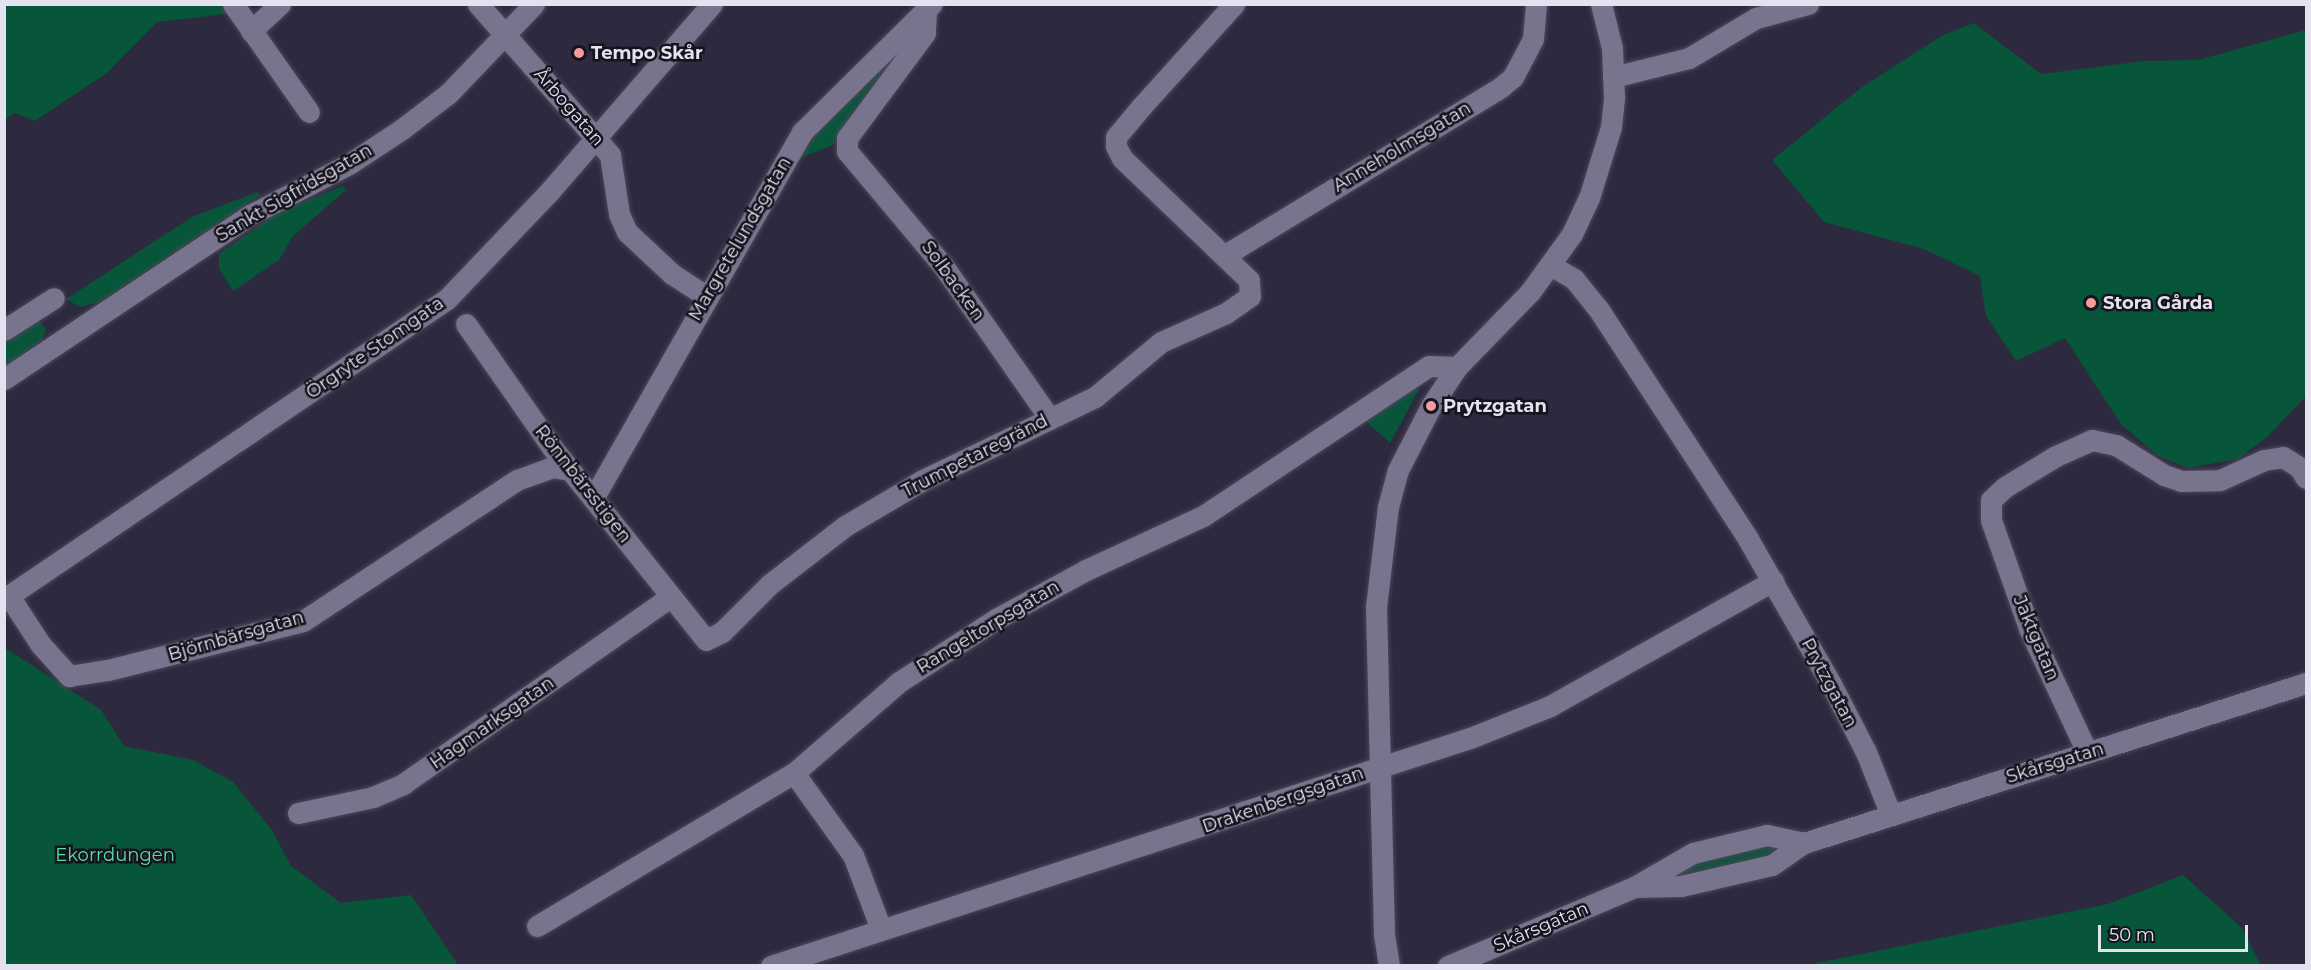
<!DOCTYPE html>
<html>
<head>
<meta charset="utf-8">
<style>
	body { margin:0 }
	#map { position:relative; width:2311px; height:970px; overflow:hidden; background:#2d293e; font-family:Montserrat,sans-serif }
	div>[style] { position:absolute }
	.green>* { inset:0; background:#07563a }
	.roads { filter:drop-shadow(0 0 2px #4c475a) drop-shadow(0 0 2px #4c475a) }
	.minor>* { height:21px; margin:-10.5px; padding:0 10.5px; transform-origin:10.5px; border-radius:10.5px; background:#78748d }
	.dots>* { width:16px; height:16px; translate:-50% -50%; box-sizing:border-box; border:3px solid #15131d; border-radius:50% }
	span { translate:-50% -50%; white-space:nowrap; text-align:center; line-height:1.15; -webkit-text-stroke:5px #15131d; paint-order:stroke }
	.poi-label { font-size:18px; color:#e4e2f0; font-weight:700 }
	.left { translate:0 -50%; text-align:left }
	.street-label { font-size:18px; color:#e4e2f0 }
	.park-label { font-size:18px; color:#59dea5 }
	.frame { position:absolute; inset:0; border:6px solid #e4e2f0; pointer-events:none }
	.scale { position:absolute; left:2098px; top:925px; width:150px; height:27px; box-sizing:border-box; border:3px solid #e4e2f0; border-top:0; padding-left:8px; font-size:18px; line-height:21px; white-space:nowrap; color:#e4e2f0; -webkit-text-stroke:4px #15131d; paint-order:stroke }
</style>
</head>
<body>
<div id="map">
	<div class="green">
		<i style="clip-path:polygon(220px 4px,226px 14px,157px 22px,107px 73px,35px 121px,15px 113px,5px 120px,5px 5px)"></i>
		<i style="clip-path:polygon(1974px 23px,2041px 74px,2144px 61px,2198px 60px,2306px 30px,2306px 396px,2268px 436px,2238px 459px,2188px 468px,2158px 456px,2121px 424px,2065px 338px,2016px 361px,1986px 316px,1980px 276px,1924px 249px,1824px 222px,1772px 160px,1862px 87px,1943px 35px)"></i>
		<i style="clip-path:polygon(921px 25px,833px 145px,800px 158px,816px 131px)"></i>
		<i style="clip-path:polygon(343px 186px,346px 190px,293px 236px,279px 260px,233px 291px,219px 269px,219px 254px,279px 212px)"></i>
		<i style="clip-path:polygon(257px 192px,260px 195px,100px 302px,80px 307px,66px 299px,192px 217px)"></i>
		<i style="clip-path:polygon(39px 321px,46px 329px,42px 340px,5px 366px,5px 343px)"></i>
		<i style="clip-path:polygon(1414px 386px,1418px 391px,1390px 443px,1363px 419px)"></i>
		<i style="clip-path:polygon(5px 648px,101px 710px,124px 746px,193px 760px,233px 782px,271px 829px,291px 866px,341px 903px,411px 895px,458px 965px,5px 965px)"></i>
		<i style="clip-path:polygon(1774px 844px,1782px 848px,1756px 859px,1671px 876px,1682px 867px,1728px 853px)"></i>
		<i style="clip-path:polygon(2183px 875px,2241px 927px,2261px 965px,1807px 965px,2108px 904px)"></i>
	</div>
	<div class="roads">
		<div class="minor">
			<i style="left:233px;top:4px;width:132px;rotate:54.9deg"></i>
			<i style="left:478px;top:4px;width:201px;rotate:48.8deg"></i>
			<i style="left:610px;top:155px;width:60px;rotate:81.3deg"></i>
			<i style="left:619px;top:214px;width:20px;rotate:66deg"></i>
			<i style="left:627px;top:232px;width:62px;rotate:43deg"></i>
			<i style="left:672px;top:274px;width:40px;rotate:32.9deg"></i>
			<i style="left:926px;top:11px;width:22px;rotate:93deg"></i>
			<i style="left:925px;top:33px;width:131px;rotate:126.6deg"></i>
			<i style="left:847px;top:138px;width:13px;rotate:90deg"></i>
			<i style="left:847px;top:151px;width:151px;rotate:50.1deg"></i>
			<i style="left:944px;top:267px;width:185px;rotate:55.1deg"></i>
			<i style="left:251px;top:31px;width:40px;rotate:-43deg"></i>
			<i style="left:1613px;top:77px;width:78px;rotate:-14deg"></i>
			<i style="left:1689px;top:58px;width:78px;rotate:-30.8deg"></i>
			<i style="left:1756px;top:18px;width:54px;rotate:-15.1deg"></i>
			<i style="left:1225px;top:255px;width:323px;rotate:-31.3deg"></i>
			<i style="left:1501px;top:87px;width:16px;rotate:-40deg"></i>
			<i style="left:1513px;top:77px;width:43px;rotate:-62.2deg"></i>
			<i style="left:1533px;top:39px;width:35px;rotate:-85deg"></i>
			<i style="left:1550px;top:265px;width:28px;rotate:30deg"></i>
			<i style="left:1574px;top:279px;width:40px;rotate:51deg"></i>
			<i style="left:1599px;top:310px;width:273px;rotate:56.9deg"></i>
			<i style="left:1748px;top:539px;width:167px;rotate:60.2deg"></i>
			<i style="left:1831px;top:684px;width:76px;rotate:62.8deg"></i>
			<i style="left:1866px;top:752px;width:68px;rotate:68.4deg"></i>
			<i style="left:466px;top:324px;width:149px;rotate:55.1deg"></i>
			<i style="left:551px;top:446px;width:248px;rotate:51.4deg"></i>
			<i style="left:706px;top:640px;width:18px;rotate:-27deg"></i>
			<i style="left:722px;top:632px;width:68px;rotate:-45deg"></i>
			<i style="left:770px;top:584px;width:95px;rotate:-37.7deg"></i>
			<i style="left:845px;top:526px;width:88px;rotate:-30.6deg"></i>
			<i style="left:921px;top:481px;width:193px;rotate:-25.8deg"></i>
			<i style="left:1095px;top:397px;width:86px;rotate:-39.8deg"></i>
			<i style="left:1161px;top:342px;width:71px;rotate:-24deg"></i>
			<i style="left:1226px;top:313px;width:29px;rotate:-35deg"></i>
			<i style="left:1250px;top:296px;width:16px;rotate:-94deg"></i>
			<i style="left:1249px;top:280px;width:176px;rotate:-136.2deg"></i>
			<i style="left:1122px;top:158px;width:13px;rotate:-117deg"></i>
			<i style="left:1116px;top:146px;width:9px;rotate:-90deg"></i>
			<i style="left:1116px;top:137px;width:39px;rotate:-50deg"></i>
			<i style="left:1141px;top:107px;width:139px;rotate:-47.9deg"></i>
			<i style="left:4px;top:330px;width:59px;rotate:-32.6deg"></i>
			<i style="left:4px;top:379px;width:296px;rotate:-33.7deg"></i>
			<i style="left:250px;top:215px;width:111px;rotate:-27.3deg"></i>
			<i style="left:349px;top:164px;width:64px;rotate:-33.4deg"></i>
			<i style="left:402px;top:129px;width:59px;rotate:-37.5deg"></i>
			<i style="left:449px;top:93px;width:123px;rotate:-46.3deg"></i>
			<i style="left:594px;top:497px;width:420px;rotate:-60.3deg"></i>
			<i style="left:802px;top:132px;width:182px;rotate:-44.6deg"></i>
			<i style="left:9px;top:596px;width:59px;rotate:56.9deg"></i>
			<i style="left:41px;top:645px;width:42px;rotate:47.9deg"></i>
			<i style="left:69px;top:676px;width:39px;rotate:-9deg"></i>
			<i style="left:108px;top:670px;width:201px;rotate:-14.1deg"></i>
			<i style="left:303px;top:621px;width:256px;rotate:-33.4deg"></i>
			<i style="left:517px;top:480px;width:37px;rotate:-20deg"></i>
			<i style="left:552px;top:467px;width:18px;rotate:9deg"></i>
			<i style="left:4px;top:599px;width:535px;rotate:-34.11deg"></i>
			<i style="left:447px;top:299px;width:148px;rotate:-46.4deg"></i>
			<i style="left:549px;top:192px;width:249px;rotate:-49.1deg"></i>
			<i style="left:2087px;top:752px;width:137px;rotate:-115.1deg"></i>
			<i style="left:2029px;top:628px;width:114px;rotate:-109.4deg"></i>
			<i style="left:1991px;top:520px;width:20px;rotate:-90deg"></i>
			<i style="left:1991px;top:500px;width:19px;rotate:-43deg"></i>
			<i style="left:2005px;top:487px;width:60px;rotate:-31.3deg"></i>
			<i style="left:2056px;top:456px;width:39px;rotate:-24deg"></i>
			<i style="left:2092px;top:440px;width:25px;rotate:12deg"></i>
			<i style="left:2116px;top:445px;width:57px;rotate:32deg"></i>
			<i style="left:2164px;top:475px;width:18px;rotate:19deg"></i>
			<i style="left:2181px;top:481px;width:39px;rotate:-1deg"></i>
			<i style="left:2220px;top:480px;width:48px;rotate:-24.4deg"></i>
			<i style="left:2264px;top:460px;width:19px;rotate:-9deg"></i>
			<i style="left:2283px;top:457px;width:19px;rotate:32deg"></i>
			<i style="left:2299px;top:467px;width:13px;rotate:58deg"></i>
			<i style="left:794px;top:773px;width:101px;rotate:54.3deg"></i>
			<i style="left:853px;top:855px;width:79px;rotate:69.3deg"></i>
			<i style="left:298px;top:813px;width:77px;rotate:-12deg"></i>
			<i style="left:373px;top:797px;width:33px;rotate:-23deg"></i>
			<i style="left:403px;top:784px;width:325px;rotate:-35deg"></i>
			<i style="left:1634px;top:887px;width:47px;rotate:-1.2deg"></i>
			<i style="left:1681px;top:886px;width:93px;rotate:-13deg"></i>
			<i style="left:1772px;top:865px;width:39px;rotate:-35deg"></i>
			<i style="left:1804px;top:843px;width:527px;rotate:-17.68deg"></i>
			<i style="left:537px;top:926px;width:299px;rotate:-30.8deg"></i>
			<i style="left:794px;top:773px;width:139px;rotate:-40.9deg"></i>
			<i style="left:899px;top:682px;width:116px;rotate:-33deg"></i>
			<i style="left:996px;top:619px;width:102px;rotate:-28.6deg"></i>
			<i style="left:1086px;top:570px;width:129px;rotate:-24.8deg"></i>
			<i style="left:1203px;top:516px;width:271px;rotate:-33.6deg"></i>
			<i style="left:1429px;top:366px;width:28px;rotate:2deg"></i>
			<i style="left:771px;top:966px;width:735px;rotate:-18.07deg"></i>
			<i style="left:1470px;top:738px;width:86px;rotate:-21.8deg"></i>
			<i style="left:1550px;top:706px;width:256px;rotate:-29.3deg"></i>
			<i style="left:1389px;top:966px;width:32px;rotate:-99deg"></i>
			<i style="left:1384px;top:934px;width:327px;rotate:-91.4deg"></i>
			<i style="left:1376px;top:607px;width:101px;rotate:-83.2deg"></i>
			<i style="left:1388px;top:507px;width:38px;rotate:-75deg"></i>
			<i style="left:1398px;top:470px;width:72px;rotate:-62.7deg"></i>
			<i style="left:1431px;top:406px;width:47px;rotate:-56.3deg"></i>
			<i style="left:1457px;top:367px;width:105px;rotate:-45.8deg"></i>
			<i style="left:1530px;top:292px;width:72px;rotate:-54.1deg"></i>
			<i style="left:1572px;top:234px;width:40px;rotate:-65deg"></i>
			<i style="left:1589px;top:198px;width:74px;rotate:-72.8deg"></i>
			<i style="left:1611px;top:127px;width:29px;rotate:-84deg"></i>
			<i style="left:1614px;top:98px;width:50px;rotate:-92.3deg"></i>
			<i style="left:1612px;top:48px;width:45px;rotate:-104deg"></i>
			<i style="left:1448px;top:966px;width:202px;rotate:-23deg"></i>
			<i style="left:1634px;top:887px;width:68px;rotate:-30deg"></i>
			<i style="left:1693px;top:853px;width:76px;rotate:-13.7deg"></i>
			<i style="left:1767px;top:835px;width:38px;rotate:12deg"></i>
		</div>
	</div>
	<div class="dots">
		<i style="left:579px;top:53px;background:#f59b9e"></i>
		<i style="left:2091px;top:303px;background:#f59b9e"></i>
		<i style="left:1431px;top:406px;background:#f59b9e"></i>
	</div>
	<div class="poi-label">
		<span class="left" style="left:591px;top:53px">Tempo Skår</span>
		<span class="left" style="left:2103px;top:303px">Stora Gårda</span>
		<span class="left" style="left:1443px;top:406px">Prytzgatan</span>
	</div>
	<div class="street-label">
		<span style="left:569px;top:107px;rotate:49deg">Årbogatan</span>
		<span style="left:1402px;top:147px;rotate:-31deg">Anneholmsgatan</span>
		<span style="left:294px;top:193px;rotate:-30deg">Sankt Sigfridsgatan</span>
		<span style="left:740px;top:239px;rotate:-60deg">Margretelundsgatan</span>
		<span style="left:953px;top:281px;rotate:54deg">Solbacken</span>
		<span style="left:375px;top:348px;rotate:-35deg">Örgryte Stomgata</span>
		<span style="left:975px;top:456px;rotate:-27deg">Trumpetaregränd</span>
		<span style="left:583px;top:484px;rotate:52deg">Rönnbärsstigen</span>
		<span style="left:988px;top:627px;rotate:-31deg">Rangeltorpsgatan</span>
		<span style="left:236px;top:636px;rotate:-16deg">Björnbärsgatan</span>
		<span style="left:2036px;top:638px;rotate:67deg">Jaktgatan</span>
		<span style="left:1829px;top:683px;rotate:62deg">Prytzgatan</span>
		<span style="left:492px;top:723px;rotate:-35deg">Hagmarksgatan</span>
		<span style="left:2055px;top:763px;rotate:-17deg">Skårsgatan</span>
		<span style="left:1283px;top:800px;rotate:-19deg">Drakenbergsgatan</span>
		<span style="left:1541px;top:927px;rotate:-23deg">Skårsgatan</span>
	</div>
	<div class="park-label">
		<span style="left:115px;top:855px">Ekorrdungen</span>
	</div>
	<div class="frame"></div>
	<div class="scale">50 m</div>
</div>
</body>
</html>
